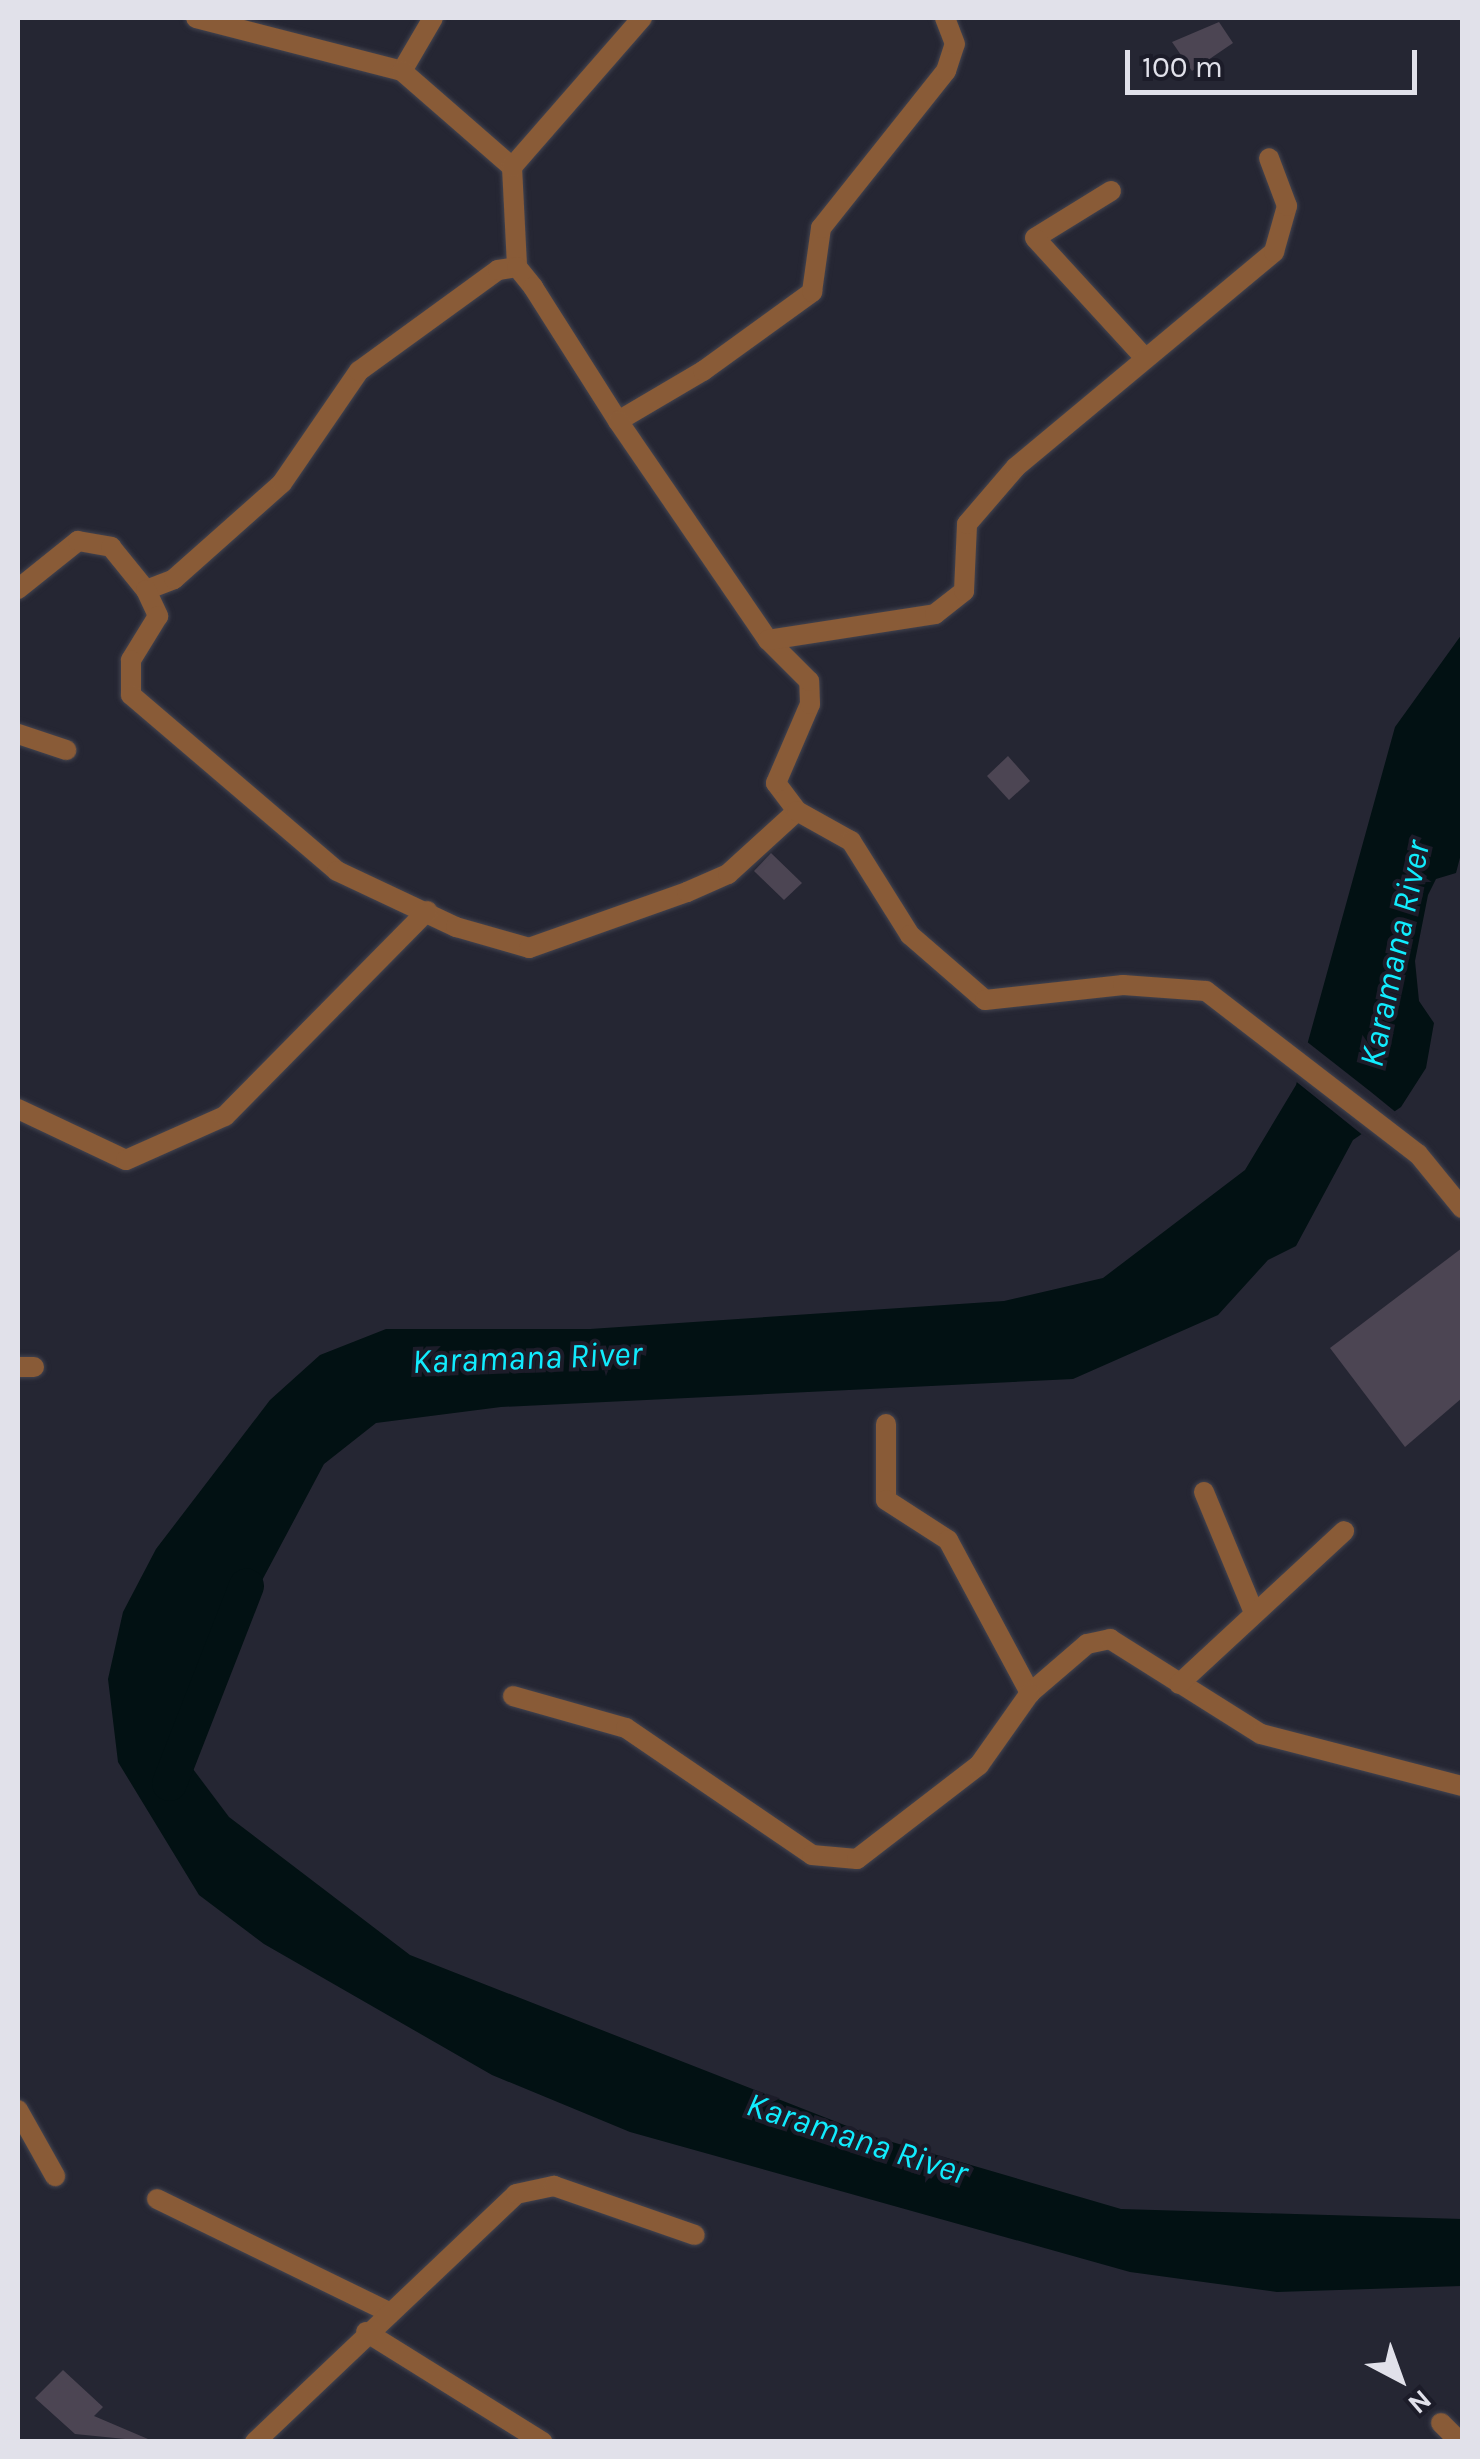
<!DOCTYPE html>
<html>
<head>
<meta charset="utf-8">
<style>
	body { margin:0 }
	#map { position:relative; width:1480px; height:2459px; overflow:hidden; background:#252633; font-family:Karla,sans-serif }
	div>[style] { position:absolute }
	.water>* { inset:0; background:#021113 }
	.pier>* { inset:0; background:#252633 }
	.river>* { height:35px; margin:-17.5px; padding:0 17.5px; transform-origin:17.5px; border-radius:17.5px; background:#021113 }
	.building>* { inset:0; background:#4c4553 }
	.roads { filter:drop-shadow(0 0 2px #434450) drop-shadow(0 0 2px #434450) }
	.minor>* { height:20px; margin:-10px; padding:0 10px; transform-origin:10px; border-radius:10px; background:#895b37 }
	span { translate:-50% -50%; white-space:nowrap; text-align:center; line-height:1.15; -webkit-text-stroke:8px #1c1c29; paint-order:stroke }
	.water-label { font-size:35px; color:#11ecfe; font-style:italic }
	.frame { position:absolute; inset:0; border:20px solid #e1e1ea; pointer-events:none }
	.north { position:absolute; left:1350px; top:2329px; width:100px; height:100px; -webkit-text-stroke:8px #1c1c29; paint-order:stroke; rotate:139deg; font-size:28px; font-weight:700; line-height:40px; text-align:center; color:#e1e1ea }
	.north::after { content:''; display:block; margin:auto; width:35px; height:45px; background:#e1e1ea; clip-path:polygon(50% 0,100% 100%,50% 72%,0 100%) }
	.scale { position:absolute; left:1125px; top:50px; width:292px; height:45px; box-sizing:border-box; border:5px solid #e1e1ea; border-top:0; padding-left:12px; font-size:30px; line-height:35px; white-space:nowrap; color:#e1e1ea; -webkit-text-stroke:8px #1c1c29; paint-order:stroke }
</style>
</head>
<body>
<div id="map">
	<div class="water">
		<i style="clip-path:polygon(1462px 634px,1462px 850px,1456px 873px,1436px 879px,1428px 895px,1415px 961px,1419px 1001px,1434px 1023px,1426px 1068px,1401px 1107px,1353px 1140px,1296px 1246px,1268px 1260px,1218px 1315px,1073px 1379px,501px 1407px,376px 1423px,324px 1464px,185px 1725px,193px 1769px,229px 1817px,410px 1955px,875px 2137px,1121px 2209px,1462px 2219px,1462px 2286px,1277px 2292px,1130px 2272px,630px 2132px,492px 2075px,264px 1944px,199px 1895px,118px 1762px,108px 1679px,123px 1612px,156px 1549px,270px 1400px,320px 1355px,386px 1329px,590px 1329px,1004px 1301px,1103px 1278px,1245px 1170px,1296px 1085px,1395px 727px)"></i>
	</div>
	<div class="pier">
		<i style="clip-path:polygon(1306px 1041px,1371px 1092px,1398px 1114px,1365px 1137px,1293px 1079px)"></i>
	</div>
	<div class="river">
		<i style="left:169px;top:1783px;width:212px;rotate:-68.7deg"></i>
	</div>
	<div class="building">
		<i style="clip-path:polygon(1219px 22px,1233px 43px,1192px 71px,1172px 42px)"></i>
		<i style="clip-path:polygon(1008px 756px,1030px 781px,1009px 800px,987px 776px)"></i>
		<i style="clip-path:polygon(771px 853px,802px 883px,784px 900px,754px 871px)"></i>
		<i style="clip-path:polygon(1462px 1248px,1462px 1398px,1405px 1447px,1330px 1348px)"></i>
		<i style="clip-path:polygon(63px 2370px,103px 2407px,94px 2416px,155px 2442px,75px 2434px,35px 2398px)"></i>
	</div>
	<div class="roads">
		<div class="minor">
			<i style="left:196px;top:18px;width:213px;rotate:14.4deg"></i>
			<i style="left:433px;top:18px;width:61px;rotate:120.3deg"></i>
			<i style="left:402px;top:71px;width:146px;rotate:41.1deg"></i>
			<i style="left:512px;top:167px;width:100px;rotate:87.1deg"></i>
			<i style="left:512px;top:167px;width:198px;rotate:-48.9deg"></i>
			<i style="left:1111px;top:191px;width:89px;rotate:148.3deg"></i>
			<i style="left:1035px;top:238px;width:160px;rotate:47.5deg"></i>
			<i style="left:18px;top:589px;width:77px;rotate:-38.7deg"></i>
			<i style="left:78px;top:541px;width:34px;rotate:10deg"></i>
			<i style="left:111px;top:547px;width:55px;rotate:50.9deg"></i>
			<i style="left:146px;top:590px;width:30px;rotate:-21deg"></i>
			<i style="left:174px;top:579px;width:144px;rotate:-41.6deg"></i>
			<i style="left:282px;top:483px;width:136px;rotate:-55.5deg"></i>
			<i style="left:359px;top:371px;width:172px;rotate:-36deg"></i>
			<i style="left:498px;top:270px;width:19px;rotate:-9deg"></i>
			<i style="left:517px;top:267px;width:26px;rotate:51deg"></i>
			<i style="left:533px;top:287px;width:159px;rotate:57.6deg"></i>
			<i style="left:618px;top:421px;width:99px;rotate:-30.5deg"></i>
			<i style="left:703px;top:371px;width:135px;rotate:-35.9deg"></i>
			<i style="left:812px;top:292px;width:65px;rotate:-82deg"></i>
			<i style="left:821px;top:228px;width:201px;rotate:-51.5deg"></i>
			<i style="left:946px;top:71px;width:28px;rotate:-72deg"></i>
			<i style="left:955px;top:44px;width:28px;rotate:-111deg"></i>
			<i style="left:146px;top:590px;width:29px;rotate:65deg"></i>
			<i style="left:158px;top:616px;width:52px;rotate:121.5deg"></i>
			<i style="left:131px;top:660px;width:35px;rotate:90deg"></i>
			<i style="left:131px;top:695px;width:271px;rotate:40.5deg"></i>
			<i style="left:337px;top:871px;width:132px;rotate:25.2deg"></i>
			<i style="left:456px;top:927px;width:76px;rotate:16deg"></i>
			<i style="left:529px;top:948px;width:168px;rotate:-19.5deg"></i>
			<i style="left:687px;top:892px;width:45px;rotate:-23.7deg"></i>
			<i style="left:728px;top:874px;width:93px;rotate:-42.4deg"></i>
			<i style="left:797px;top:811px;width:35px;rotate:-127deg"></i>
			<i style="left:776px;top:783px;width:86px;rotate:-66.7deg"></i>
			<i style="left:810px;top:704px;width:23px;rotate:-92deg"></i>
			<i style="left:809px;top:681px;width:58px;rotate:-135deg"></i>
			<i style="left:768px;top:640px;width:265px;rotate:-124.4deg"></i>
			<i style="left:768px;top:640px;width:169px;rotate:-8.8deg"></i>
			<i style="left:935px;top:614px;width:37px;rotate:-38deg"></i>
			<i style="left:964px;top:591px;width:67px;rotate:-87.4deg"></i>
			<i style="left:967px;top:524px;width:75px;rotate:-49.3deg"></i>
			<i style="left:1016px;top:467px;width:336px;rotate:-39.8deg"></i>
			<i style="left:1274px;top:252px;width:48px;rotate:-74.2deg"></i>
			<i style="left:1287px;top:206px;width:51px;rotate:-110.6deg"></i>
			<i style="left:18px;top:734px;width:51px;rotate:18.4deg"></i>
			<i style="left:797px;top:811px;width:62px;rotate:29.1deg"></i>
			<i style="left:851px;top:841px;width:111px;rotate:57.9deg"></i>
			<i style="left:910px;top:935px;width:99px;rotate:40.9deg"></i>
			<i style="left:985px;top:1000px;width:139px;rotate:-6.2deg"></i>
			<i style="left:1123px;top:985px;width:83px;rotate:4.1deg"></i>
			<i style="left:1206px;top:991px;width:267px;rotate:37.6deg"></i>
			<i style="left:1418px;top:1154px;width:70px;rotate:50.8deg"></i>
			<i style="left:18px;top:1109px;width:119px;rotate:25.3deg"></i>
			<i style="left:126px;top:1160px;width:108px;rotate:-24deg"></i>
			<i style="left:225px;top:1116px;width:288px;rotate:-45.4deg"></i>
			<i style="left:18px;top:1367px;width:16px"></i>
			<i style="left:886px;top:1424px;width:76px;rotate:90deg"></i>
			<i style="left:886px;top:1500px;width:74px;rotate:32.8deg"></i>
			<i style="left:948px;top:1540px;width:174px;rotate:61.8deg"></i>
			<i style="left:1030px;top:1693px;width:75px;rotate:-40.7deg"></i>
			<i style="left:1087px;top:1644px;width:24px;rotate:-12deg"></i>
			<i style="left:1110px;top:1639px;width:178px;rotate:32.2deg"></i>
			<i style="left:1261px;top:1734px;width:208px;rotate:14.5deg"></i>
			<i style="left:1204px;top:1492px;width:126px;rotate:67.5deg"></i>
			<i style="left:1179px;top:1684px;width:225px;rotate:-42.8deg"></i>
			<i style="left:513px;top:1696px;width:117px;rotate:15.8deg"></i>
			<i style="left:626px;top:1728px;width:225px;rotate:34.3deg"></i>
			<i style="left:812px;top:1855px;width:45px;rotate:5.1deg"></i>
			<i style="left:857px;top:1859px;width:154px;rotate:-37.6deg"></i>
			<i style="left:979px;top:1765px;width:88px;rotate:-54.7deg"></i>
			<i style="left:18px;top:2110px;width:76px;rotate:60.7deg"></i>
			<i style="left:157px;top:2199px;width:258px;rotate:26deg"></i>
			<i style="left:366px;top:2332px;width:208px;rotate:31.9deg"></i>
			<i style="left:1441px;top:2423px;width:27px;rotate:45deg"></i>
			<i style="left:255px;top:2442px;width:360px;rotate:-43.5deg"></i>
			<i style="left:516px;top:2194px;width:39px;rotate:-12deg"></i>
			<i style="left:554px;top:2186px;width:149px;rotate:19.2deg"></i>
		</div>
	</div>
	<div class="water-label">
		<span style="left:1395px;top:954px;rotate:-78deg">Karamana River</span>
		<span style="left:527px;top:1358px;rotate:-2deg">Karamana River</span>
		<span style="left:857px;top:2139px;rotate:18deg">Karamana River</span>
	</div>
	<div class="frame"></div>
	<div class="north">N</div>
	<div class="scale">100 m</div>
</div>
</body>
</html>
